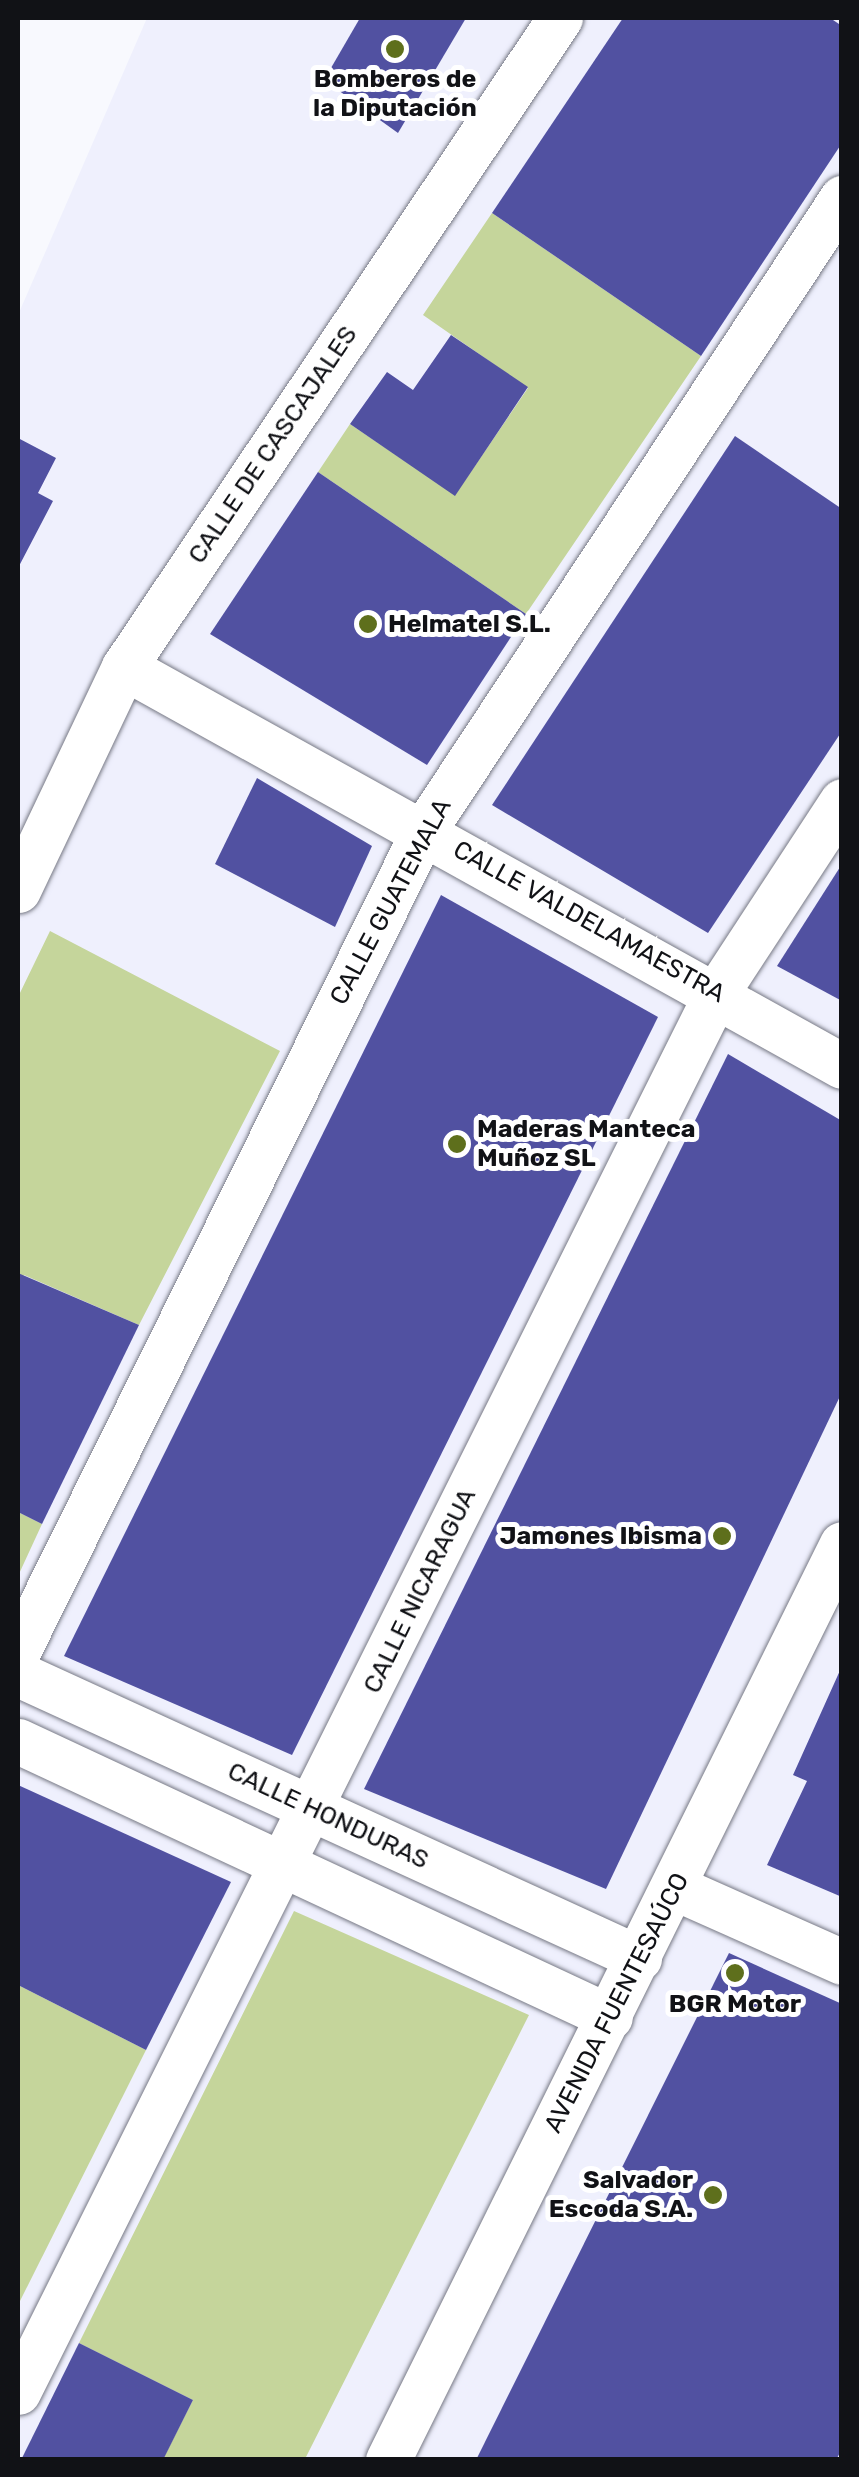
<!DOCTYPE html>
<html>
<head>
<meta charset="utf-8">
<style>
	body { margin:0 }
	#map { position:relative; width:859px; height:2477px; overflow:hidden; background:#f8f9fe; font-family:Rubik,sans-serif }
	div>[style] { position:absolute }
	.built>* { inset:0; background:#eff0fd }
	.green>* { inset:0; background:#c5d59b }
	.building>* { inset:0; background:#5151a1 }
	.roads { filter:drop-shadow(0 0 2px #777985) drop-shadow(0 0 2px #777985) }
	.minor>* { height:45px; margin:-22.5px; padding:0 22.5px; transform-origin:22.5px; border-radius:22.5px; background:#fff }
	.dots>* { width:28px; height:28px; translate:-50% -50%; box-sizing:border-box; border:5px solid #fff; border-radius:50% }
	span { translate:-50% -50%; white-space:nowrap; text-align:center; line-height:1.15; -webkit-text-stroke:10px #fff; paint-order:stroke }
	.poi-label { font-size:25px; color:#111216; font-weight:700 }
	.left { translate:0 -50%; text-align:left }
	.right { translate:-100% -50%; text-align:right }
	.street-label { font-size:25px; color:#111216 }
	.frame { position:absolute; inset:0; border:20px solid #111216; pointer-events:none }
</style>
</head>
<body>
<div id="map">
	<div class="built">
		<i style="clip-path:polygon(147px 18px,841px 18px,841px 2459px,18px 2460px,18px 315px)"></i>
	</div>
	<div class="green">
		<i style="clip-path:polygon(492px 213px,701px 356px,526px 614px,318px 472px,350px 424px,455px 495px,528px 388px,423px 315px)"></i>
		<i style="clip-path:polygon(50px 931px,280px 1051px,139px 1325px,24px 1275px,18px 1287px,18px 997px)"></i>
		<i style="clip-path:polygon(18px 1512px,42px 1524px,18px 1576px)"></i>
		<i style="clip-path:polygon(294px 1911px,529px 2015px,305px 2459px,163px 2459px,193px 2400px,79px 2343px)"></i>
		<i style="clip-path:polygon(18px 1985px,146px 2050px,18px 2305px)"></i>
	</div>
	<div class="building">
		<i style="clip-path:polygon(360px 18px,466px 18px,398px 133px,324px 80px)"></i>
		<i style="clip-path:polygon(623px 18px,830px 18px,842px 26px,842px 143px,701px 356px,492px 213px)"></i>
		<i style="clip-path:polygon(451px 335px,528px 387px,455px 496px,350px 424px,387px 372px,413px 390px)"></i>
		<i style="clip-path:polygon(735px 436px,842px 509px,842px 731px,708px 933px,492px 805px)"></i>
		<i style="clip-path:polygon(18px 438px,56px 458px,38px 493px,53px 501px,18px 568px)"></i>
		<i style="clip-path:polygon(318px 472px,526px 614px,427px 765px,210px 634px)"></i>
		<i style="clip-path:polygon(257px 778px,372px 846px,335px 927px,215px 864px)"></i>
		<i style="clip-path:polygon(842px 864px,842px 1001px,777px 966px)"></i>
		<i style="clip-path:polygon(441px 895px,658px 1017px,292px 1755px,64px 1656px)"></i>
		<i style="clip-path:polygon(728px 1054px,842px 1121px,842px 1392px,606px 1889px,364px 1789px)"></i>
		<i style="clip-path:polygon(18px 1273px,139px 1325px,42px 1524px,18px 1512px)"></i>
		<i style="clip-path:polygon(842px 1666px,842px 1897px,767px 1865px,807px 1781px,793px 1775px)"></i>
		<i style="clip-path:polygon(18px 1785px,231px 1882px,146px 2050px,18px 1985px)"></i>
		<i style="clip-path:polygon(729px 1953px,842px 2004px,842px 2449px,836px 2460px,476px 2460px)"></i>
		<i style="clip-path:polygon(79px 2343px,193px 2400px,163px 2460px,21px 2460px)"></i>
	</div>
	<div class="roads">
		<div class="minor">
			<i style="left:124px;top:667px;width:821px;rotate:29.06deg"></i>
			<i style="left:18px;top:890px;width:247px;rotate:-64.6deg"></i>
			<i style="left:124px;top:667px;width:782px;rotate:-56.11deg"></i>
			<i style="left:18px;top:1651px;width:916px;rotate:-63.69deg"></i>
			<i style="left:424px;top:830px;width:758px;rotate:-56.52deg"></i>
			<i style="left:18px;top:1674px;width:683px;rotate:24.58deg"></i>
			<i style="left:18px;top:1741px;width:653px;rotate:25deg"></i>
			<i style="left:676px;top:1888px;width:182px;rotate:24deg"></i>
			<i style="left:18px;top:2392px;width:1565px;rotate:-63.47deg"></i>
			<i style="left:717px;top:992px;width:228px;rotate:-56.8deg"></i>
			<i style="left:388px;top:2460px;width:1022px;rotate:-63.64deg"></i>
		</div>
	</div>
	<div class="dots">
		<i style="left:395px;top:49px;background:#5e6f1c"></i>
		<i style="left:368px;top:624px;background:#5e6f1c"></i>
		<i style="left:457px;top:1144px;background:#5e6f1c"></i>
		<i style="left:722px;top:1536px;background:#5e6f1c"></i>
		<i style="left:735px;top:1973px;background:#5e6f1c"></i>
		<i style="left:713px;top:2195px;background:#5e6f1c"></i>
	</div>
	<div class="poi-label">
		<span style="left:395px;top:94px">Bomberos de<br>la Diputación</span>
		<span class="left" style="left:388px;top:624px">Helmatel S.L.</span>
		<span class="left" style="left:477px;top:1144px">Maderas Manteca<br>Muñoz SL</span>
		<span class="right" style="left:702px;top:1536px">Jamones Ibisma</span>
		<span style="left:735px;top:2004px">BGR Motor</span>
		<span class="right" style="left:693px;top:2195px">Salvador<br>Escoda S.A.</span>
	</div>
	<div class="street-label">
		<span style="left:273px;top:445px;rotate:-56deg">CALLE DE CASCAJALES</span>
		<span style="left:391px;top:902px;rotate:-62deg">CALLE GUATEMALA</span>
		<span style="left:589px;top:922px;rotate:29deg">CALLE VALDELAMAESTRA</span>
		<span style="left:420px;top:1591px;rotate:-64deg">CALLE NICARAGUA</span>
		<span style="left:328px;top:1816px;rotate:25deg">CALLE HONDURAS</span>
		<span style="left:617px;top:2003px;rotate:-63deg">AVENIDA FUENTESAÚCO</span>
	</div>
	<div class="frame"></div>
</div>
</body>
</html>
